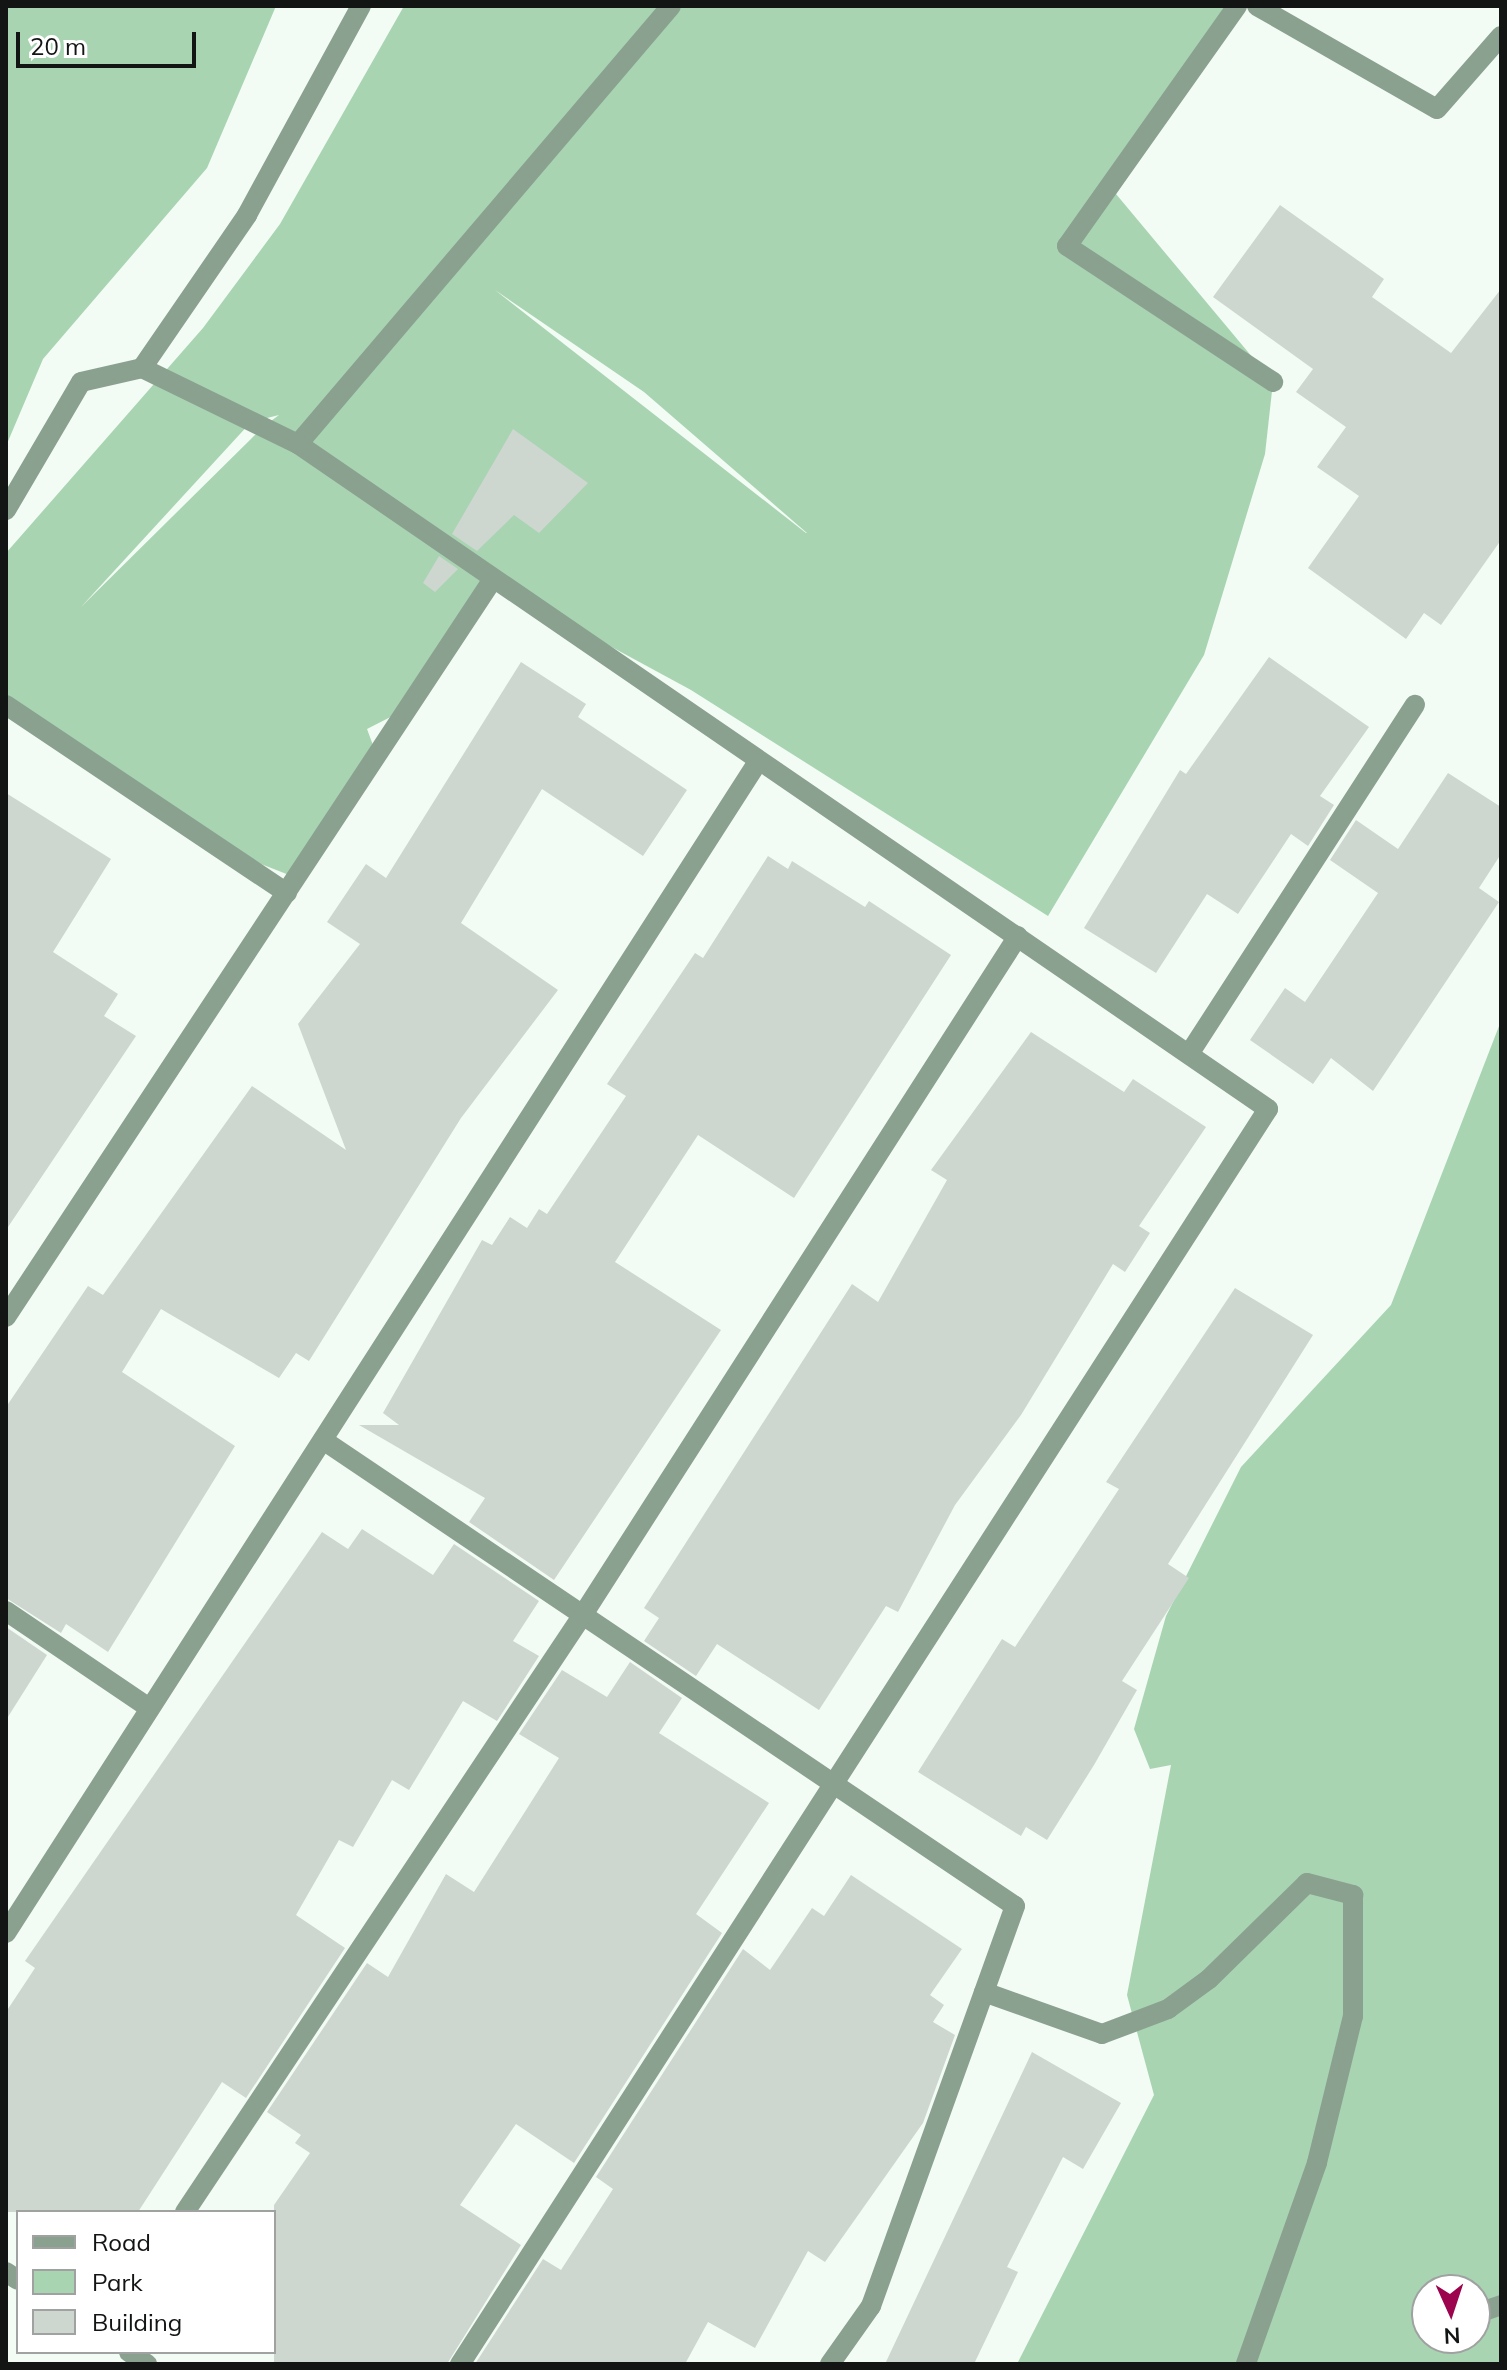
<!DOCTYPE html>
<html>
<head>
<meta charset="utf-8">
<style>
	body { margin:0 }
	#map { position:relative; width:1507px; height:2370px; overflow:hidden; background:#f2fbf4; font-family:Mulish,sans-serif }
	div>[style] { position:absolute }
	.green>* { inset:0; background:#a8d4b2 }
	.building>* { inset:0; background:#ced6d0 }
	.minor>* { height:20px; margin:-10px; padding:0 10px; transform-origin:10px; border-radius:10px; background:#8aa18f }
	span { translate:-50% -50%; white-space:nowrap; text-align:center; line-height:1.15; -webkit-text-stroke:6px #fff; paint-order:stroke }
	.frame { position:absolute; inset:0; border:8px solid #121513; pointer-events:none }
	.legend { position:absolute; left:16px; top:2210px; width:260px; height:144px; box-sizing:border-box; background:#fff; border:2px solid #a0a1a1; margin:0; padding:10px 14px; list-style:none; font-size:24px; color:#121513 }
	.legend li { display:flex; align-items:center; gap:16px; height:40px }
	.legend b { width:40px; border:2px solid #a0a1a1 }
	.north { position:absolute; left:1411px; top:2274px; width:80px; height:80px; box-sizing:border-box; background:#fff; border:2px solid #a0a1a1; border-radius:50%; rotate:177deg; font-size:22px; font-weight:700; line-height:32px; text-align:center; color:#121513 }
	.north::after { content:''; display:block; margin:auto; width:28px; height:36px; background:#9d044e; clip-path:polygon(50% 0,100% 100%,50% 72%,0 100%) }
	.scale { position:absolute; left:16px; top:32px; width:180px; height:36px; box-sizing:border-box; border:4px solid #121513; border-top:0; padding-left:10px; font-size:24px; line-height:28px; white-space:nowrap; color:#121513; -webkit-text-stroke:6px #fff; paint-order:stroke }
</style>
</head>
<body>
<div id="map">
	<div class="green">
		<i style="clip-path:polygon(6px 6px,276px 6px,207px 168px,43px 359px,6px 446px)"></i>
		<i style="clip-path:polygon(evenodd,404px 6px,1242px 6px,1116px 194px,1273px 382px,1265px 454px,1204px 655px,1048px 916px,691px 690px,492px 582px,408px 708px,367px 729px,377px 756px,289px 875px,205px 842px,6px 706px,6px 553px,203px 328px,280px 224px,404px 6px,495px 290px,644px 392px,807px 533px,806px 533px,495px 290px,404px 6px,279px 415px,263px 427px,81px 607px,251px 422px,279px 415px)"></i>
		<i style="clip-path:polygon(evenodd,1501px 1021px,1501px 2364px,1017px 2364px,1154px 2095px,1127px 1995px,1171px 1765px,1150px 1769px,1134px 1729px,1166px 1616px,1241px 1467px,1391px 1305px,1501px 1021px,1427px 2290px,1475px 2290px,1475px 2338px,1427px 2338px,1427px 2290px)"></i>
	</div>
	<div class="building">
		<i style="clip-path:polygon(1280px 205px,1384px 279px,1372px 297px,1451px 353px,1501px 289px,1501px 540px,1441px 625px,1424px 613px,1406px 639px,1308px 568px,1359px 496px,1317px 467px,1346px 427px,1296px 392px,1313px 369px,1213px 297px)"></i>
		<i style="clip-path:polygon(513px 429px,588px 483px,539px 533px,514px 515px,477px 551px,452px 534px)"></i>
		<i style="clip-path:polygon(439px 556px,458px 569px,435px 592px,423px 583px)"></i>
		<i style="clip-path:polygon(1269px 657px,1369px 727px,1320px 796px,1334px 805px,1308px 846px,1291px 834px,1238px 914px,1207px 894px,1156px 973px,1084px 928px,1180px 770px,1186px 774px)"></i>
		<i style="clip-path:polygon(521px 662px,586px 704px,578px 717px,687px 790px,643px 856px,542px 789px,461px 923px,558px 990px,461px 1118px,309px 1361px,296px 1353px,279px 1378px,161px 1309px,122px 1372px,235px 1446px,108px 1652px,66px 1624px,61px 1633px,6px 1598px,6px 1407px,88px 1286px,103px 1295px,252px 1086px,346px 1150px,298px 1024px,360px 944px,327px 922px,366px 864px,386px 878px)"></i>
		<i style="clip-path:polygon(1448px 773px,1501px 807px,1501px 854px,1479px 888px,1499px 902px,1373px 1091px,1331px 1058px,1313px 1084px,1250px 1040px,1285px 988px,1305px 1002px,1378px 893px,1330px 860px,1356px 820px,1398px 849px)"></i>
		<i style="clip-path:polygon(6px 793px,111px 859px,53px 952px,118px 994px,104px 1016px,136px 1036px,6px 1230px)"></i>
		<i style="clip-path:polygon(768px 856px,788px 869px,792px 861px,865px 907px,869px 901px,951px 955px,794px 1198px,698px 1135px,615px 1262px,721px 1330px,554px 1580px,469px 1522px,485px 1498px,359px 1425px,399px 1425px,383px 1413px,482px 1240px,492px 1245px,510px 1217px,527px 1228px,539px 1209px,547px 1214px,626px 1096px,607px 1084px,695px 953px,703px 958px)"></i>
		<i style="clip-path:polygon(1031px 1032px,1124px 1092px,1133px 1079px,1206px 1127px,1139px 1226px,1150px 1233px,1125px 1272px,1113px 1264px,1021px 1415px,955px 1505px,898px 1612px,886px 1606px,819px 1710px,717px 1644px,696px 1676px,644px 1641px,659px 1618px,644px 1608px,852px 1284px,878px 1302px,947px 1180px,931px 1170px)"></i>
		<i style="clip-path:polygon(1235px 1288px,1313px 1335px,1168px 1564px,1189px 1578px,1122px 1681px,1137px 1690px,1094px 1765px,1047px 1840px,1026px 1827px,1021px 1836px,918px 1772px,1002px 1639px,1015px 1647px,1119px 1489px,1106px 1482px)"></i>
		<i style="clip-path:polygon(362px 1529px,433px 1575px,454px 1544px,539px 1601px,513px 1641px,539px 1656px,497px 1721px,463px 1701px,409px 1790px,392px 1780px,353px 1847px,339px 1840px,296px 1915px,345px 1948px,246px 2098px,222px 2082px,138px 2212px,6px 2212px,6px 2012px,35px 1968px,25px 1961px,322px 1532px,348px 1549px)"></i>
		<i style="clip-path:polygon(6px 1627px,47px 1655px,6px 1720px)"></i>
		<i style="clip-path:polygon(630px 1662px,682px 1698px,659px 1733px,769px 1803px,696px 1914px,722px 1933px,574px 2163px,516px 2124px,460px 2205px,521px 2245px,447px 2364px,274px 2364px,274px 2205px,310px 2153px,295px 2143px,301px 2135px,267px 2112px,367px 1963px,388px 1977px,446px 1874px,474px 1892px,559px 1758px,519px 1734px,562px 1670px,607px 1697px)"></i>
		<i style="clip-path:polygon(851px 1875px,962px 1949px,930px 1995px,944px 2005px,933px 2022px,955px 2035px,923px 2123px,825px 2262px,808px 2251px,755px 2348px,708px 2322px,685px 2364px,475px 2364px,543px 2259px,561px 2270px,613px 2189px,596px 2177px,743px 1949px,770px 1970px,812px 1908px,824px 1916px)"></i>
		<i style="clip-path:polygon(1032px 2052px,1121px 2103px,1083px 2169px,1063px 2157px,1007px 2267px,1018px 2272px,974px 2364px,885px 2364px)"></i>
	</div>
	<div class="minor">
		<i style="left:1237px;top:6px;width:294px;rotate:125.3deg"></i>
		<i style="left:1067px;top:246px;width:247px;rotate:33.4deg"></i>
		<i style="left:1257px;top:6px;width:207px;rotate:29.8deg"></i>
		<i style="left:1437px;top:109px;width:97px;rotate:-48.8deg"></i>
		<i style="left:142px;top:368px;width:186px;rotate:-55.5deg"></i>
		<i style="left:247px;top:215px;width:238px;rotate:-61.4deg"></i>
		<i style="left:298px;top:444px;width:575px;rotate:-49.58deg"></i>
		<i style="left:6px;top:510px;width:148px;rotate:-59.6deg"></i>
		<i style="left:81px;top:382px;width:63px;rotate:-12.9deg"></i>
		<i style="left:142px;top:368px;width:174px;rotate:26deg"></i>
		<i style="left:298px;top:444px;width:1176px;rotate:34.43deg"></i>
		<i style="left:1268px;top:1109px;width:1493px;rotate:122.77deg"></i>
		<i style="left:6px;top:705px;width:338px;rotate:33.8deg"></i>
		<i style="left:1189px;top:1054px;width:416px;rotate:-57.1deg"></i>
		<i style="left:6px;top:1317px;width:881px;rotate:-56.58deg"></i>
		<i style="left:323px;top:1440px;width:834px;rotate:33.96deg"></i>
		<i style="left:1015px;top:1906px;width:425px;rotate:109.8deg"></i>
		<i style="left:871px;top:2306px;width:71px;rotate:125.3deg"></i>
		<i style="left:6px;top:1611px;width:173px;rotate:34.1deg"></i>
		<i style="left:6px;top:1933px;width:1390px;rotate:-57.3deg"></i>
		<i style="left:984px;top:1992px;width:125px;rotate:19.6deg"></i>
		<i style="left:1102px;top:2034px;width:71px;rotate:-20.7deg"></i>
		<i style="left:1168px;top:2009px;width:51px;rotate:-36.2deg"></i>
		<i style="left:1209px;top:1979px;width:137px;rotate:-44.4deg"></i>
		<i style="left:1307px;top:1883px;width:48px;rotate:14.6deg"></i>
		<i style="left:1353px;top:1895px;width:121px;rotate:90deg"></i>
		<i style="left:1353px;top:2016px;width:151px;rotate:103.8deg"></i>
		<i style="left:1317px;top:2163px;width:213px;rotate:109.5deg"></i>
		<i style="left:185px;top:2212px;width:720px;rotate:-56.33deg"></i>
		<i style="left:584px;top:1613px;width:804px;rotate:-57.34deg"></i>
		<i style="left:6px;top:2272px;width:14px;rotate:34deg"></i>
		<i style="left:1484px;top:2311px;width:18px;rotate:-19deg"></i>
		<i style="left:129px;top:2352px;width:22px;rotate:34deg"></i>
	</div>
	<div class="frame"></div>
	<ul class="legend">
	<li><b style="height:10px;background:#8aa18f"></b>Road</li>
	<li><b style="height:22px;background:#a8d4b2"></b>Park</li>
	<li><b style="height:22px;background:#ced6d0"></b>Building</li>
	</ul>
	<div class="north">N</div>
	<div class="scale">20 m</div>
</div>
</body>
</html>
